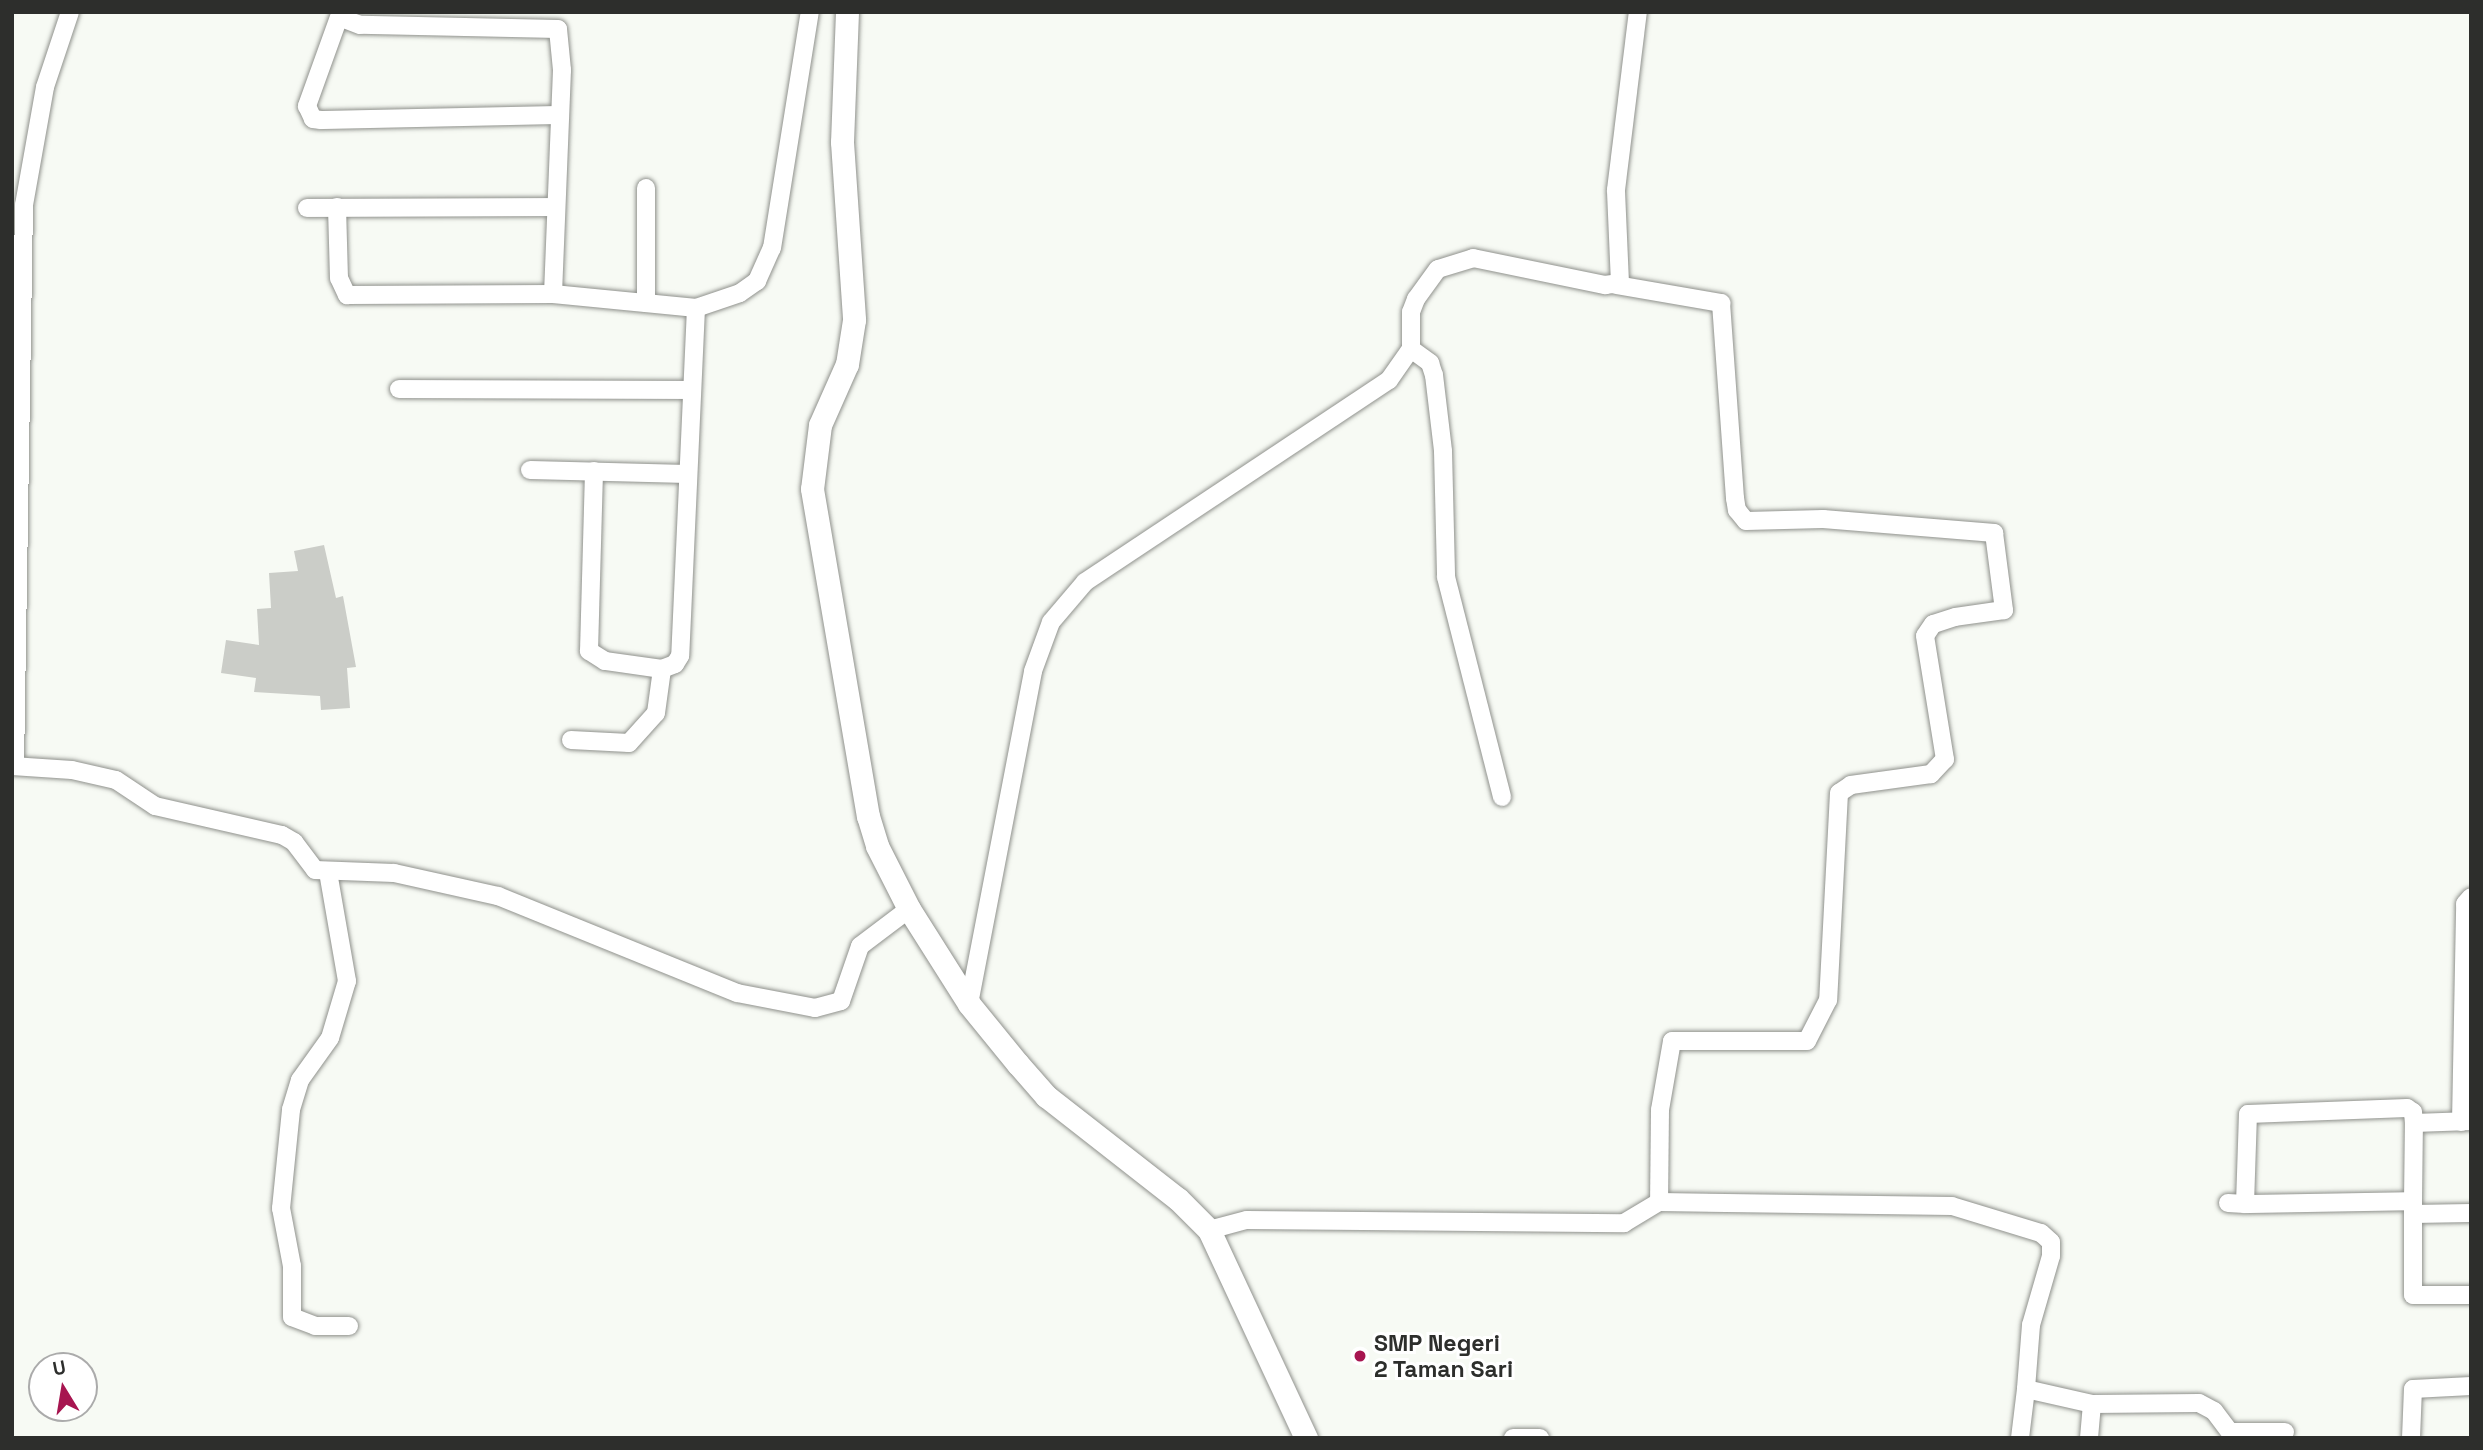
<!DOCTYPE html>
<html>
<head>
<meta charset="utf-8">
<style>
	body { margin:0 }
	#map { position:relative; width:2483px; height:1450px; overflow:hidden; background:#f7faf4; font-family:"Space Grotesk",sans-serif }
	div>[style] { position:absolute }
	.building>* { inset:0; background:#cbcdc8 }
	.roads { filter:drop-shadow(0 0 2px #8f918c) drop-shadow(0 0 2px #8f918c) }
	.minor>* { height:18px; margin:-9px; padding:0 9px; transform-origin:9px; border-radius:9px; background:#fff }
	.tertiary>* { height:23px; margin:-11.5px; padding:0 11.5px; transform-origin:11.5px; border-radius:11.5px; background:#fff }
	.dots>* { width:19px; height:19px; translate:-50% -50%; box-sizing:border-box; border:4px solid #fff; border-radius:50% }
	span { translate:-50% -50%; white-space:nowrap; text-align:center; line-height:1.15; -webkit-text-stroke:6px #fff; paint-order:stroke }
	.poi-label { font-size:23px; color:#2d2e2c; font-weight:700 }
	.left { translate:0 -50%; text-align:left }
	.frame { position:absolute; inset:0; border:14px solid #2d2e2c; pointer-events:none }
	.north { position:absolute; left:28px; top:1352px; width:70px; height:70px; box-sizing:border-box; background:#fff; border:2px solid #ababab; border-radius:50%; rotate:349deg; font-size:19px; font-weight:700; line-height:28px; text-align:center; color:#2d2e2c }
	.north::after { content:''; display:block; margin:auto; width:24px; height:32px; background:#a71550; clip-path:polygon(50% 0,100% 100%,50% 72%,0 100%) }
</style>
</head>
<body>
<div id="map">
	<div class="building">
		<i style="clip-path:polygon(324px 545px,336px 598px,343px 596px,356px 667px,347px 668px,350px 708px,321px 710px,320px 696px,254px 692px,256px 678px,221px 673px,226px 640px,259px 645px,257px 609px,271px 608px,269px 573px,298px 571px,294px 551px)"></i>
	</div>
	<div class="roads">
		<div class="minor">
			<i style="left:646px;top:188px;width:115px;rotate:90deg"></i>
			<i style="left:337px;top:207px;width:71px;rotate:88.4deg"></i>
			<i style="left:339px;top:278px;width:19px;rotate:65deg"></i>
			<i style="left:347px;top:295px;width:206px;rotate:-0.3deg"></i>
			<i style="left:553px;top:294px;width:144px;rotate:5.6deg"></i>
			<i style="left:696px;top:308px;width:348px;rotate:92.6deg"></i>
			<i style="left:680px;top:656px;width:9px;rotate:122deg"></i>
			<i style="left:675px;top:664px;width:14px;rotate:159deg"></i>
			<i style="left:662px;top:669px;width:58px;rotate:-172deg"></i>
			<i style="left:605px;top:661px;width:19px;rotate:-148deg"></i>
			<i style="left:589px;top:651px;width:180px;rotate:-88.4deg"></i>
			<i style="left:307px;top:208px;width:248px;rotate:-0.2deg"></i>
			<i style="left:1616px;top:285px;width:107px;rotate:9.7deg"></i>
			<i style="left:1721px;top:303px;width:196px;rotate:85.9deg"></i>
			<i style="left:1735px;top:498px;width:12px;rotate:81deg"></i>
			<i style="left:1737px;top:510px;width:14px;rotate:51deg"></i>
			<i style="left:1746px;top:521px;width:77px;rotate:-1.5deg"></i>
			<i style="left:1823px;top:519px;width:172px;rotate:4.7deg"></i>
			<i style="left:1994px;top:533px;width:78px;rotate:82.6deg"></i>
			<i style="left:2004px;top:610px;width:49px;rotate:171.9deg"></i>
			<i style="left:1955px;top:617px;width:23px;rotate:162deg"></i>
			<i style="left:1933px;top:624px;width:14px;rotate:124deg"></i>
			<i style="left:1925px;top:636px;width:125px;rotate:80.8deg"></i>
			<i style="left:1945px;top:759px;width:21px;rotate:133deg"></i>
			<i style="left:1931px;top:774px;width:81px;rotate:172.2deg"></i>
			<i style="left:1851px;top:785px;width:14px;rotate:146deg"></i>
			<i style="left:1839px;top:793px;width:207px;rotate:93deg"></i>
			<i style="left:1828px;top:1000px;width:46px;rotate:117.1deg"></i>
			<i style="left:1807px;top:1041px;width:135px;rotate:180deg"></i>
			<i style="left:1672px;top:1041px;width:70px;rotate:99.9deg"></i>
			<i style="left:1660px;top:1110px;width:92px;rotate:90.6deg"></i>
			<i style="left:553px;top:294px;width:224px;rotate:-87.7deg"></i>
			<i style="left:562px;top:70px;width:41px;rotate:-95.6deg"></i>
			<i style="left:558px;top:29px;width:198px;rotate:-178.8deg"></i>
			<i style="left:360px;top:25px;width:22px;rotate:-159deg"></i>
			<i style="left:339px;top:17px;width:95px;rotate:109.8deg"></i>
			<i style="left:307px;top:106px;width:14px;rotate:65deg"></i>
			<i style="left:313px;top:119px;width:8px;rotate:7deg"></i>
			<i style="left:321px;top:120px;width:239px;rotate:-1.2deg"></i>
			<i style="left:696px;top:308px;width:46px;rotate:-18.8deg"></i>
			<i style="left:740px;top:293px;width:21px;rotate:-35deg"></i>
			<i style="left:757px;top:281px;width:36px;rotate:-66deg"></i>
			<i style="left:772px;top:248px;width:239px;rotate:-80.9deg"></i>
			<i style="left:1411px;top:349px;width:24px;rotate:36deg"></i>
			<i style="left:1430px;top:363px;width:13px;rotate:72deg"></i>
			<i style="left:1434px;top:375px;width:77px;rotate:83.2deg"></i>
			<i style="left:1443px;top:451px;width:126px;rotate:88.6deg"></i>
			<i style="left:1446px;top:577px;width:227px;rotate:75.7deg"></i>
			<i style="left:399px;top:389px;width:290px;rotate:0.2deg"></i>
			<i style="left:530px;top:470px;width:158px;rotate:1.5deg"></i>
			<i style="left:571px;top:740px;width:58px;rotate:3deg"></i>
			<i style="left:629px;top:743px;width:40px;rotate:-48deg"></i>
			<i style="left:656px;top:713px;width:44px;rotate:-82.2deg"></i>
			<i style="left:12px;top:766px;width:60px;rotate:3.8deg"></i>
			<i style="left:72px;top:770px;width:45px;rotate:12.8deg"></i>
			<i style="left:116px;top:780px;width:47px;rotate:33.7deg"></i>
			<i style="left:155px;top:806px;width:130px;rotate:12.9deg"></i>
			<i style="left:282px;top:835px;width:14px;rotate:30deg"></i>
			<i style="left:294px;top:842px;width:35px;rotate:53deg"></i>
			<i style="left:315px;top:870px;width:79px;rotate:2.2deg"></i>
			<i style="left:394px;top:873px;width:107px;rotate:12.5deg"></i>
			<i style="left:498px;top:896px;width:258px;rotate:22.1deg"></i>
			<i style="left:737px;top:993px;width:79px;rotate:10.9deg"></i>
			<i style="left:815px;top:1008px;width:27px;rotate:-15deg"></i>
			<i style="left:841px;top:1001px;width:58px;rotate:-70.9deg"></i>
			<i style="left:860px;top:946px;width:61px;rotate:-37.1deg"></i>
			<i style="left:15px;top:766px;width:561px;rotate:-89.08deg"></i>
			<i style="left:24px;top:205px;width:120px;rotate:-79.9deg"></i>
			<i style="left:45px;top:87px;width:79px;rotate:-71.6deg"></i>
			<i style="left:328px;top:872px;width:111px;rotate:80.1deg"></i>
			<i style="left:347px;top:981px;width:59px;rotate:106.6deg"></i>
			<i style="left:330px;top:1038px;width:52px;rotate:125.5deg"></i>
			<i style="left:300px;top:1080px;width:31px;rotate:107deg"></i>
			<i style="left:291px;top:1110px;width:99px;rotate:95.8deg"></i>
			<i style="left:281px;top:1208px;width:59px;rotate:79.3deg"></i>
			<i style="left:292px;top:1266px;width:51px;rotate:90deg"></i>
			<i style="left:292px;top:1317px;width:25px;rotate:21deg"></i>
			<i style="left:315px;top:1326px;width:34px"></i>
			<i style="left:969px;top:1004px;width:339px;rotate:-79.1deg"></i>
			<i style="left:1033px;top:671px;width:52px;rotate:-69.8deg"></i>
			<i style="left:1051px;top:622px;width:52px;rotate:-49.6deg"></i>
			<i style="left:1085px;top:582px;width:365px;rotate:-33.6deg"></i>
			<i style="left:1389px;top:380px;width:38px;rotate:-55deg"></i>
			<i style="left:1411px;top:349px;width:37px;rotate:-90deg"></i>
			<i style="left:1411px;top:312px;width:14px;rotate:-69deg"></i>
			<i style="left:1416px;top:299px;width:37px;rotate:-54deg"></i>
			<i style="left:1438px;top:269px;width:37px;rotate:-17deg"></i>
			<i style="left:1473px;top:258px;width:135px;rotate:11.6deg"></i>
			<i style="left:1605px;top:285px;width:15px;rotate:-8deg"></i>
			<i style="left:1620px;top:283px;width:93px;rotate:-92.5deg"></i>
			<i style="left:1616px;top:190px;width:179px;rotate:-83deg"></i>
			<i style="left:2461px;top:1122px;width:218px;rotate:-88.9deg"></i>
			<i style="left:2465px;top:904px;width:9px;rotate:-49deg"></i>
			<i style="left:2413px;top:1201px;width:94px;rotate:90deg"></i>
			<i style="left:2413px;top:1295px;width:58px"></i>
			<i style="left:2228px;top:1203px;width:17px;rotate:3deg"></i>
			<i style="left:2245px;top:1204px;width:90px;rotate:-88.1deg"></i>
			<i style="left:2248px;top:1114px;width:159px;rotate:-2.2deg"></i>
			<i style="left:2407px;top:1108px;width:7px;rotate:34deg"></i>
			<i style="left:2413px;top:1112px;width:11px;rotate:85deg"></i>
			<i style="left:2414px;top:1123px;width:57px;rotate:-2deg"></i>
			<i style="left:2245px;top:1204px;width:168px;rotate:-1deg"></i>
			<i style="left:2413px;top:1201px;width:78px;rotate:-89.3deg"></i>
			<i style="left:2413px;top:1214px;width:58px;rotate:-1deg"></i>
			<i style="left:1209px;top:1230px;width:39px;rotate:-15deg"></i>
			<i style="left:1247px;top:1220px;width:377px;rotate:0.5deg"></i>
			<i style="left:1624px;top:1223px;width:41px;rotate:-31deg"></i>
			<i style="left:1659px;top:1202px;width:293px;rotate:0.8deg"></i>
			<i style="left:1952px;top:1206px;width:93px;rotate:16.9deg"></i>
			<i style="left:2041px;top:1233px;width:13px;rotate:42deg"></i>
			<i style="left:2051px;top:1242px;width:14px;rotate:90deg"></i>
			<i style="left:2051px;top:1256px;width:72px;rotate:106.2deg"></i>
			<i style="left:2031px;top:1325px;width:64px;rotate:94.5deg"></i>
			<i style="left:2026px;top:1389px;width:68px;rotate:12.8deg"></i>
			<i style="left:2092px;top:1404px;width:107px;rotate:-0.5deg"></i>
			<i style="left:2199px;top:1403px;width:17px;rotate:28deg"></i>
			<i style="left:2214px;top:1411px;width:26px;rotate:53deg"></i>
			<i style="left:2230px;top:1432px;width:55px"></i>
			<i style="left:1513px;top:1438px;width:27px"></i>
			<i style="left:2020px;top:1438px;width:49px;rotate:-83deg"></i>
			<i style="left:2089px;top:1438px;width:34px;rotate:-85deg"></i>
			<i style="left:2411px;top:1438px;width:49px;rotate:-87.7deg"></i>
			<i style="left:2413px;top:1389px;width:58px;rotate:-3deg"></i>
		</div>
		<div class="tertiary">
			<i style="left:847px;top:12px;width:130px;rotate:92.2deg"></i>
			<i style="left:842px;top:142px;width:178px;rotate:86.1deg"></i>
			<i style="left:854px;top:320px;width:45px;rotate:99deg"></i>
			<i style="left:847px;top:364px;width:67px;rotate:113.9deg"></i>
			<i style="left:820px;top:425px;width:64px;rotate:97.1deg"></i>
			<i style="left:812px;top:489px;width:332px;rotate:80.3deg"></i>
			<i style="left:868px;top:816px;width:31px;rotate:73deg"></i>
			<i style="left:877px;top:846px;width:71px;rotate:63.1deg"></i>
			<i style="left:909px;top:909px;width:112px;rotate:57.7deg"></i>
			<i style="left:969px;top:1004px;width:77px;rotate:50.8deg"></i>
			<i style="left:1018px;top:1064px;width:43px;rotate:48.8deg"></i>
			<i style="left:1046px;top:1096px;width:167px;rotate:38deg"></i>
			<i style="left:1178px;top:1199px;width:44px;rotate:45deg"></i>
			<i style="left:1209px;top:1230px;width:230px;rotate:65deg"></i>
		</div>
	</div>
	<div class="dots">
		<i style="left:1360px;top:1356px;background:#a71550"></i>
	</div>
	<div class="poi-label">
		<span class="left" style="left:1374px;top:1356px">SMP Negeri<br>2 Taman Sari</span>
	</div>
	<div class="frame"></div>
	<div class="north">U</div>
</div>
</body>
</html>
